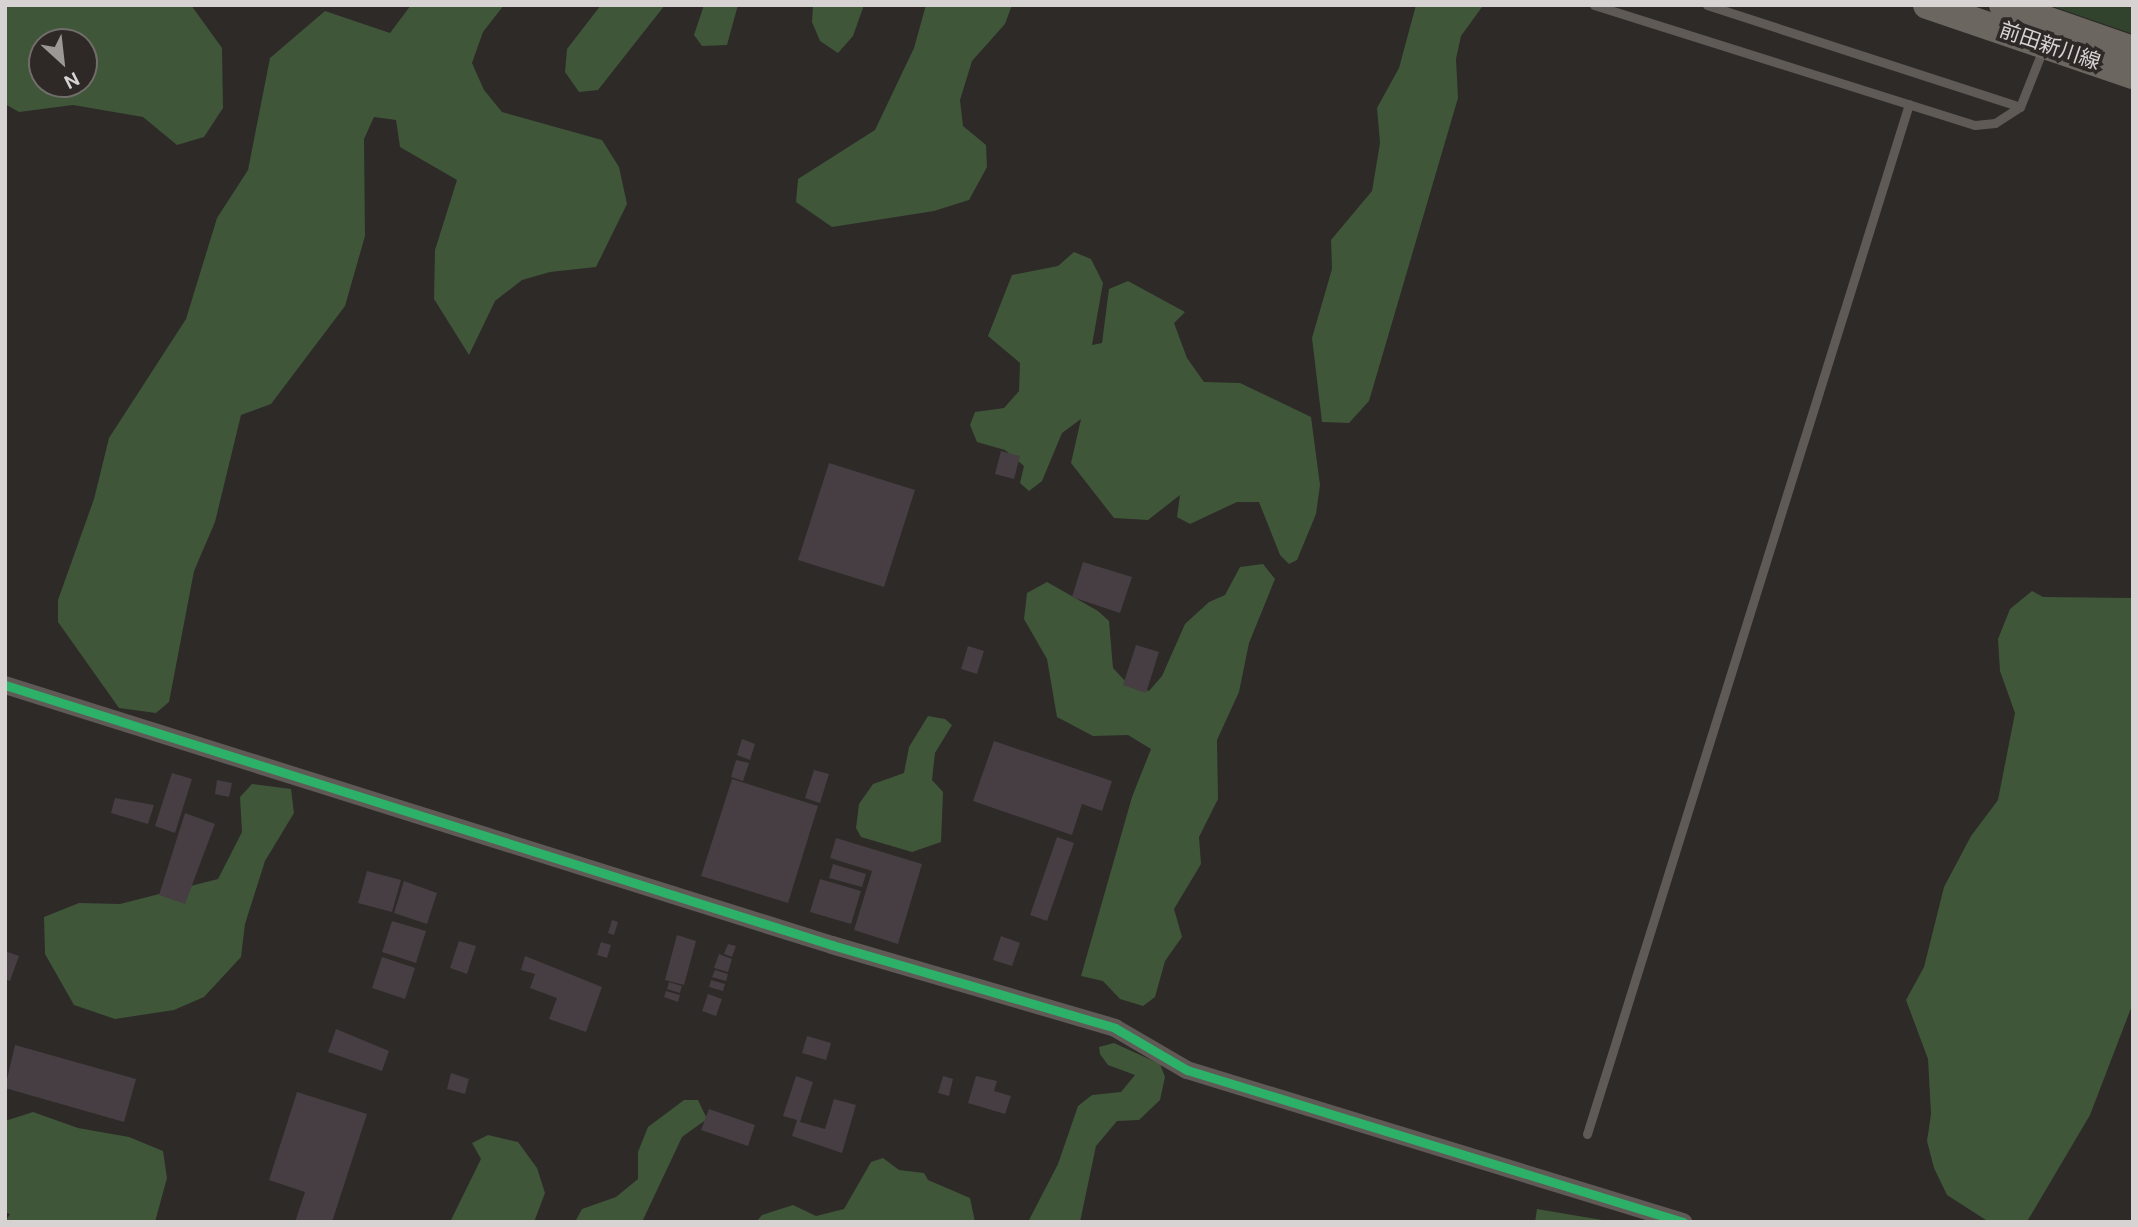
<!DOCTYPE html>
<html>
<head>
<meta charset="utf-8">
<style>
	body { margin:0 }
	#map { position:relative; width:2138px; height:1227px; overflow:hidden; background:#2d2a28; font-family:"DM Sans","Noto Sans JP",sans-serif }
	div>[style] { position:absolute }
	.green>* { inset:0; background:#31432d }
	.forest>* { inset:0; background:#3f5639 }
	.building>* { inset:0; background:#463e42 }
	.lane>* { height:9px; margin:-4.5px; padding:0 4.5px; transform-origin:4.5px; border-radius:4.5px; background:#5f5a56 }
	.street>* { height:18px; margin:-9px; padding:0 9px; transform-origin:9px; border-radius:9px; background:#5f5a56 }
	.primary>* { height:28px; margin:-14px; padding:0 14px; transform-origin:14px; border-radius:14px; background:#6b665f }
	.cycleway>* { height:9px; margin:-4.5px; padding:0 4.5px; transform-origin:4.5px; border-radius:4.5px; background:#2db169 }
	span { translate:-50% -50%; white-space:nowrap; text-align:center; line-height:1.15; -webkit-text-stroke:7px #2e2927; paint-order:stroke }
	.street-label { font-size:21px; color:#d6d3d2 }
	.frame { position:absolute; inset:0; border:7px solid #d6d3d2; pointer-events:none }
	.north { position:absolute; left:28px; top:28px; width:70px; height:70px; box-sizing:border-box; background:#2e2927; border:2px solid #716d6b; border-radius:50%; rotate:153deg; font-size:19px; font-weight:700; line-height:28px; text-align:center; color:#d6d3d2 }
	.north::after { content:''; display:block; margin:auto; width:24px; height:32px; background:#9b9896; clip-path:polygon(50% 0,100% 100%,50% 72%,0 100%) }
</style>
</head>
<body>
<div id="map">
	<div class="green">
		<i style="clip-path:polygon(2049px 5px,2133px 5px,2133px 34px)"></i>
	</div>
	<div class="forest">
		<i style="clip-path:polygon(evenodd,5px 5px,191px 5px,222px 48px,223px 108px,204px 137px,177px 145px,143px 117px,73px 105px,19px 112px,5px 104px,5px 5px,42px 42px,84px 42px,84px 84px,42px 84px,42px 42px)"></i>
		<i style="clip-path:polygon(411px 5px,504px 5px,483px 32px,472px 63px,484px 90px,502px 112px,602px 140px,619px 167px,627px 204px,596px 267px,550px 272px,522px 280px,495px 301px,469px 355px,434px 299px,435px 250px,457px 180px,400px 147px,396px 120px,374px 117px,364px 139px,365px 236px,345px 306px,271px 404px,241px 415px,215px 522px,194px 571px,169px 702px,156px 713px,119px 708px,58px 622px,58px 600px,94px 499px,109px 438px,186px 319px,217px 218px,248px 170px,270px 58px,325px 11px,390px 33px)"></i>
		<i style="clip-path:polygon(601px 5px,665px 5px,598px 90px,579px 92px,565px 72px,567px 49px)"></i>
		<i style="clip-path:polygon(704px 5px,738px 5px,727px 45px,702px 46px,694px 35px)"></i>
		<i style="clip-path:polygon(813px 5px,864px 5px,853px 36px,838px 53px,820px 41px,812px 22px)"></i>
		<i style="clip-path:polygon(926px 5px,1012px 5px,1005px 24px,972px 61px,960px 100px,963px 126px,986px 145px,987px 167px,969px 200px,934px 211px,832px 227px,796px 202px,798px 179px,875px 130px,914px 48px)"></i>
		<i style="clip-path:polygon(1416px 5px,1490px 5px,1482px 7px,1461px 36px,1456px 59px,1458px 98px,1369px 401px,1349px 423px,1322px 422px,1312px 338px,1332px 269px,1331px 240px,1372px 191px,1380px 143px,1377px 108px,1399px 68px)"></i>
		<i style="clip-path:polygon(1074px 252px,1091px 259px,1103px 283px,1092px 345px,1102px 343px,1109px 289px,1128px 281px,1185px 312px,1174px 323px,1187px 358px,1204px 382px,1240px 383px,1311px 417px,1320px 485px,1316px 514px,1297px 560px,1289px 564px,1280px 555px,1259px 502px,1237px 502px,1190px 524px,1177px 517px,1180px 495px,1148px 520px,1114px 518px,1071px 463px,1081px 419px,1062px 433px,1042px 481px,1029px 491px,1020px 483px,1024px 466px,1005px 450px,977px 442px,970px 425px,975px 412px,1004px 408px,1019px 391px,1020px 363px,988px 336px,1012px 275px,1058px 266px)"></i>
		<i style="clip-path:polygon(1263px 564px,1275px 579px,1249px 643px,1239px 692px,1217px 740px,1218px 799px,1199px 837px,1201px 864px,1174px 909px,1182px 937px,1165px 961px,1155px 997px,1143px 1006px,1120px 999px,1103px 981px,1081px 976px,1132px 797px,1151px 749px,1128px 735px,1093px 736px,1057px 717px,1047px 659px,1024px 619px,1027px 593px,1047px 582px,1098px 611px,1109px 621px,1113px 668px,1126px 682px,1149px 691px,1162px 676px,1185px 624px,1209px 602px,1225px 595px,1240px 567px)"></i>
		<i style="clip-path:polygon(2032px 591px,2043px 597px,2133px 598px,2133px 1003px,2090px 1115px,2028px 1220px,1989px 1222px,1947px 1195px,1934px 1168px,1927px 1141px,1931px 1114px,1928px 1059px,1906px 1000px,1924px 967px,1944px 887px,1971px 836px,1998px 800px,2015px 713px,2000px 671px,1998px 639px,2010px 609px)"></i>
		<i style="clip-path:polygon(928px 716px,945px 719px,952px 725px,935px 753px,932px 780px,943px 792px,941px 842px,912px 852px,861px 837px,856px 828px,859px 804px,873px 784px,904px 773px,909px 747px)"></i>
		<i style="clip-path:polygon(252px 784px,291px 789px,294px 813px,265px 861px,245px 924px,241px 957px,204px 997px,174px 1010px,115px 1019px,74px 1005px,45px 954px,44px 917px,79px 903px,120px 904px,218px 879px,242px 832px,240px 797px)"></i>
		<i style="clip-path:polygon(1114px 1043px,1160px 1064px,1165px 1077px,1160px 1100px,1139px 1120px,1117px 1121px,1096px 1146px,1080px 1222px,1028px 1222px,1058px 1164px,1078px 1106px,1092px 1095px,1121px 1092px,1135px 1075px,1108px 1065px,1100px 1054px,1099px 1047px)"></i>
		<i style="clip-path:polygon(684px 1100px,698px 1100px,707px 1119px,682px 1137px,642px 1222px,575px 1222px,582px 1209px,616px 1197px,638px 1179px,638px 1152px,648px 1127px)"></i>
		<i style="clip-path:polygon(33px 1112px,78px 1128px,129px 1137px,163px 1151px,167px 1178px,155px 1222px,5px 1222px,10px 1214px,5px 1212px,5px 1121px)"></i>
		<i style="clip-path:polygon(488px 1135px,518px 1142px,537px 1168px,545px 1193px,534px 1222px,450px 1222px,481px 1159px,472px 1143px)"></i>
		<i style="clip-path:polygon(883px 1158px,899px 1170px,924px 1173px,928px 1180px,970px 1198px,975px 1222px,756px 1222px,762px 1215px,793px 1205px,816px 1216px,844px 1209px,871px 1162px)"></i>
		<i style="clip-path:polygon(1537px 1209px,1614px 1222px,1535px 1222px)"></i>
	</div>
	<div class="building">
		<i style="clip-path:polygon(1001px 451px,1020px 456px,1014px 479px,995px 474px)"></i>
		<i style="clip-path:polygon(829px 463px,915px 490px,884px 587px,798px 560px)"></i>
		<i style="clip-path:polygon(1083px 562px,1132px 577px,1120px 613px,1072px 597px)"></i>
		<i style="clip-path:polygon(1136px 645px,1159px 652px,1146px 693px,1123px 685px)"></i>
		<i style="clip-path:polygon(968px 646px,984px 651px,977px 674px,961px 669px)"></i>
		<i style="clip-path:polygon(742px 739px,755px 744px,750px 760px,737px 755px)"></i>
		<i style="clip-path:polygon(994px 741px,1112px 781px,1102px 811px,1082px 804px,1072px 835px,973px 801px)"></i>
		<i style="clip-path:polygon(736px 760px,749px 763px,743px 781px,731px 777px)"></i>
		<i style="clip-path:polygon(814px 770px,829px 774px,820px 803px,805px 798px)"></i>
		<i style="clip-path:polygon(172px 773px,192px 779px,175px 833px,155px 826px)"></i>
		<i style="clip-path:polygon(732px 779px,818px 806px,788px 903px,701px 876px)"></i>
		<i style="clip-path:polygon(217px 780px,232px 783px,229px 797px,215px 794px)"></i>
		<i style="clip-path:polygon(115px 798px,154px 805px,148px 824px,111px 813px)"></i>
		<i style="clip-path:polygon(185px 813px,215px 824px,185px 904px,159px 895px)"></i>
		<i style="clip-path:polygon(1057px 837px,1074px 843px,1047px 921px,1030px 915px)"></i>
		<i style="clip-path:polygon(836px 838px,922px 864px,898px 944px,854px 930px,872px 871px,830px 858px)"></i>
		<i style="clip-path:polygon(833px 864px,866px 874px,862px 887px,829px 878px)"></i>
		<i style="clip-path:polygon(367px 871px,401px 880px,392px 912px,358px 903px)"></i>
		<i style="clip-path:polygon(820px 879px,861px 891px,851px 924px,810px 912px)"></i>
		<i style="clip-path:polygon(404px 881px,437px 893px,427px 924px,394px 913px)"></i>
		<i style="clip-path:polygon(612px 920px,618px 922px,614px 935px,608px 933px)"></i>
		<i style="clip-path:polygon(392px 921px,426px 931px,416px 963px,382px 952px)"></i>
		<i style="clip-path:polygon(677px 935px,696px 941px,684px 985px,665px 980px)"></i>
		<i style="clip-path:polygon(1001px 936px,1020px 943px,1012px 966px,993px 960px)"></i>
		<i style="clip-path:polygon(459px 941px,476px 946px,467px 974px,450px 968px)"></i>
		<i style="clip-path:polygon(601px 942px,611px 945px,607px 958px,597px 955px)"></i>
		<i style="clip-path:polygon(728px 944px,736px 946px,732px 957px,724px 954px)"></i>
		<i style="clip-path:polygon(5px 951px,19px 956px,10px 981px,5px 979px)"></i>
		<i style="clip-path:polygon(719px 954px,732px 959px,728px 972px,714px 968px)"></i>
		<i style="clip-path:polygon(525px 956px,602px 987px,586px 1032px,549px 1019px,557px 998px,530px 988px,535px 974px,521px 970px)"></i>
		<i style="clip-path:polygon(382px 957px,415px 968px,405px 999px,372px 988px)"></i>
		<i style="clip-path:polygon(715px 970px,728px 974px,726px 981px,712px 977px)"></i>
		<i style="clip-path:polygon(711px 980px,725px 984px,723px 991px,709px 987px)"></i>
		<i style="clip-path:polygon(669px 982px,682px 986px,680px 993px,667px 989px)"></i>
		<i style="clip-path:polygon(666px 991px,680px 995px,678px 1002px,664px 997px)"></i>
		<i style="clip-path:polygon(708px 994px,722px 999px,716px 1016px,702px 1011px)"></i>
		<i style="clip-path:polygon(336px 1029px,389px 1051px,382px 1071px,328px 1052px)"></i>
		<i style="clip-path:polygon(807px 1036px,831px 1043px,826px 1060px,802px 1053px)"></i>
		<i style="clip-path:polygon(15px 1045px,136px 1079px,124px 1122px,5px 1088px)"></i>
		<i style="clip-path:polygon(451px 1073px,469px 1079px,465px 1094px,447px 1089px)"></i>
		<i style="clip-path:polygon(796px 1076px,813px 1082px,800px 1122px,825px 1129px,834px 1099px,856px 1105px,842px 1153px,792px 1136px,797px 1120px,783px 1116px)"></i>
		<i style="clip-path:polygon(943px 1076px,953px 1079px,949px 1096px,938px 1093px)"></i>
		<i style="clip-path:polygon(976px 1076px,997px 1081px,994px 1091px,1011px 1096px,1005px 1114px,968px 1103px)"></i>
		<i style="clip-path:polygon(297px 1092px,367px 1114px,332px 1222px,295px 1222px,305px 1192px,269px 1180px)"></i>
		<i style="clip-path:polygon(709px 1109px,755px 1125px,748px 1146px,701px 1130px)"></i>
	</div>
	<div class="lane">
		<i style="left:1594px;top:5px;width:399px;rotate:17.5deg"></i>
		<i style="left:1975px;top:125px;width:20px;rotate:-6deg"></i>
		<i style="left:1995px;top:123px;width:30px;rotate:-33deg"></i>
		<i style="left:2020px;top:107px;width:62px;rotate:-68.4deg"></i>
		<i style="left:1707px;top:5px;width:329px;rotate:18deg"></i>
		<i style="left:1587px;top:1134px;width:1079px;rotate:-72.64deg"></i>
	</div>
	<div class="street">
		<i style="left:5px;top:685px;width:867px;rotate:17.45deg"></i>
		<i style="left:832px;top:945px;width:295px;rotate:16.3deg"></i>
		<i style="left:1115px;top:1028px;width:83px;rotate:30.3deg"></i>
		<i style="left:1187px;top:1070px;width:519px;rotate:17.04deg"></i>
	</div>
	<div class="primary">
		<i style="left:1927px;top:5px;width:218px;rotate:18.8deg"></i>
		<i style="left:2003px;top:5px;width:138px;rotate:19.1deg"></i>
	</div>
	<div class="cycleway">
		<i style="left:5px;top:685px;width:867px;rotate:17.45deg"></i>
		<i style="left:832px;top:945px;width:295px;rotate:16.3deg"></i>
		<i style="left:1115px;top:1028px;width:83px;rotate:30.3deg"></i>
		<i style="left:1187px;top:1070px;width:519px;rotate:17.04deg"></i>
	</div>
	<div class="street-label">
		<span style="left:2050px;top:46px;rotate:19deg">前田新川線</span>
	</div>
	<div class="frame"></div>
	<div class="north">N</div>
</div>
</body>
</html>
